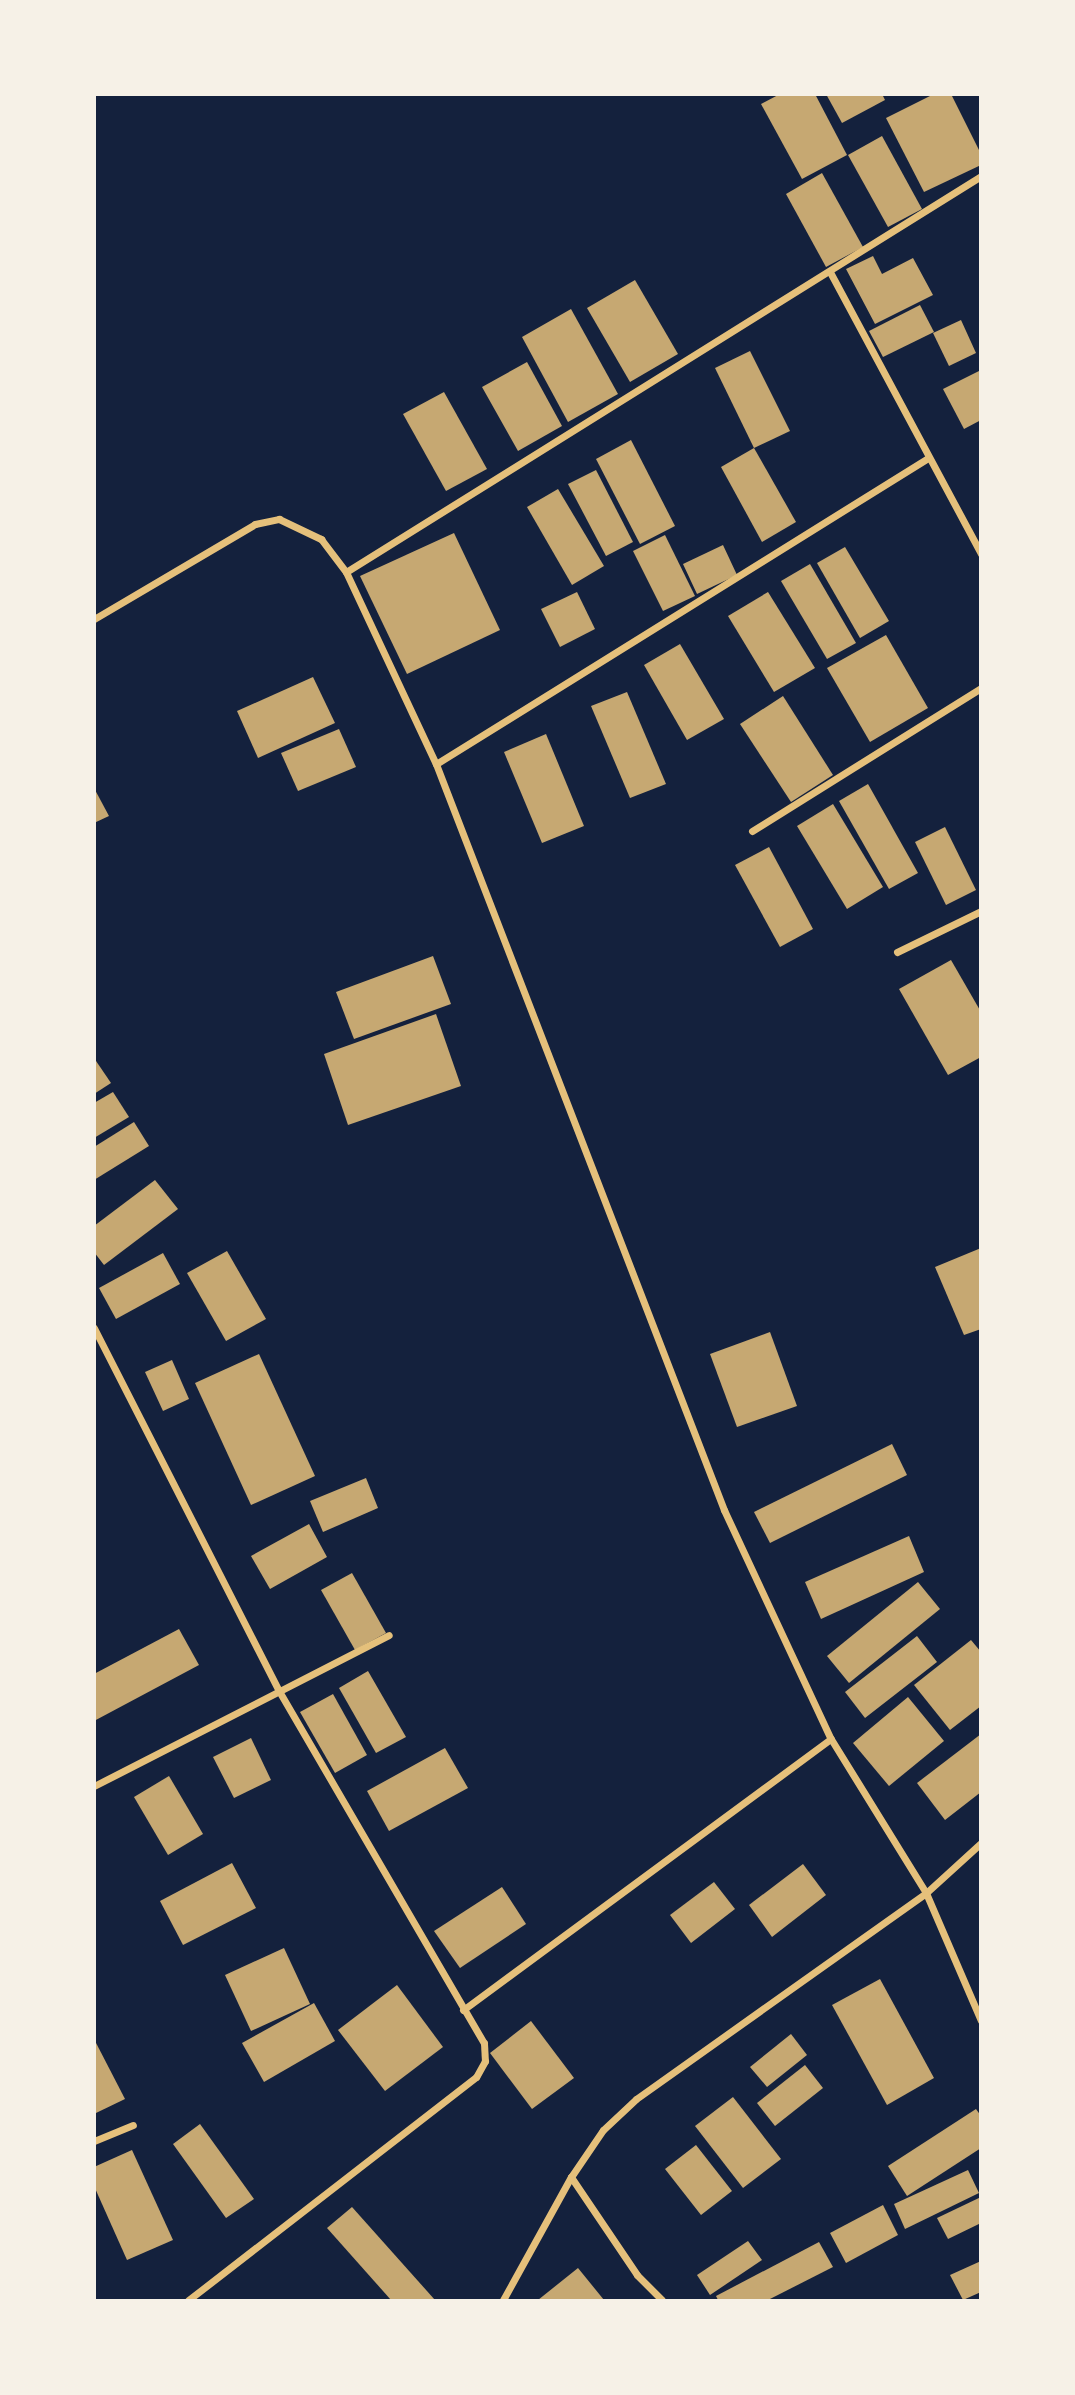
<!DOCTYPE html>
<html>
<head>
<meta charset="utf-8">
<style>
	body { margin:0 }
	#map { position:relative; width:1075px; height:2395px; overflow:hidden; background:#14213d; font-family:"Exo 2",sans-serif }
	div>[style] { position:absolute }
	.building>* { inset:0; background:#c6a872 }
	.minor>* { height:7px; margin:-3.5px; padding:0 3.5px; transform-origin:3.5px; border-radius:3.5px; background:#e5c07b }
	span { translate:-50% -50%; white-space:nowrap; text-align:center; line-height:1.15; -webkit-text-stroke:6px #f6f1e7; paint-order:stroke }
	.frame { position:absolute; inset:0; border:96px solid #f6f1e7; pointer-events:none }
</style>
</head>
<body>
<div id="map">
	<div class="building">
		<i style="clip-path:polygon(780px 94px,815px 94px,847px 155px,802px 179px,761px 104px)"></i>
		<i style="clip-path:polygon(826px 94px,882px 94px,885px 100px,842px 123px)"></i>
		<i style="clip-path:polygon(934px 94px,951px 94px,981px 154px,981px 165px,924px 192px,886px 118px)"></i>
		<i style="clip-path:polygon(882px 136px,922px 209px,888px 227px,848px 155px)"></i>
		<i style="clip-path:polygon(822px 173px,863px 247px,826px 267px,786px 194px)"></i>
		<i style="clip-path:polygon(873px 256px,882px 274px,913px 258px,933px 295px,875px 324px,846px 269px)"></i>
		<i style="clip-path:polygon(635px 280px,678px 354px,630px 382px,587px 308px)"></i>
		<i style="clip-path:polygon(920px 305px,934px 332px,883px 357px,869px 331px)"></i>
		<i style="clip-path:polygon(571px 309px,618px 394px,568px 422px,522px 337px)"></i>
		<i style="clip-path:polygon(961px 320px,976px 353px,949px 366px,933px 333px)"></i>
		<i style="clip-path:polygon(750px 351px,790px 431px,754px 448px,715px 368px)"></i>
		<i style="clip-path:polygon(527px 362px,562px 426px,518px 451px,482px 387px)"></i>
		<i style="clip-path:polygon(981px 370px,981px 420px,964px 429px,943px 389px)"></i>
		<i style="clip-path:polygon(444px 392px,487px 469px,446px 491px,403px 414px)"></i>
		<i style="clip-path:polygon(631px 440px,675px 526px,640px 544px,596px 459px)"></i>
		<i style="clip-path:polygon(754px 448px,796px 522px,762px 542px,721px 467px)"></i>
		<i style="clip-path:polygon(596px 470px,633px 542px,606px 556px,568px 484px)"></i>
		<i style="clip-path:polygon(558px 489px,604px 566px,572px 585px,527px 507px)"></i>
		<i style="clip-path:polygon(454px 533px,500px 630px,407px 674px,360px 576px)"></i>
		<i style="clip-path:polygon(665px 535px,695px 596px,663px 611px,633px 551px)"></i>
		<i style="clip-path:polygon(723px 545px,737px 575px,697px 594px,683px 564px)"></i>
		<i style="clip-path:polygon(845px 547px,889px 621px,860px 638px,817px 563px)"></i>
		<i style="clip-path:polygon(810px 564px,856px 643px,827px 659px,781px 581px)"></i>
		<i style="clip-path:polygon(577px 592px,595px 629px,560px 647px,541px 609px)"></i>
		<i style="clip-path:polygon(768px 592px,815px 668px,774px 692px,728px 616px)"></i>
		<i style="clip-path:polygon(886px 635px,928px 708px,870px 742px,827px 668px)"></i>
		<i style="clip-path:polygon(680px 644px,724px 719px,687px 740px,644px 665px)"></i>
		<i style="clip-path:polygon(313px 677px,335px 723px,258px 758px,237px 711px)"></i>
		<i style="clip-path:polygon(627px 692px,666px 784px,630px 798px,591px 706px)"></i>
		<i style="clip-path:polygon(783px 696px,833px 775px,791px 802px,740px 724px)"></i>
		<i style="clip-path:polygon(339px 729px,356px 767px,298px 791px,281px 753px)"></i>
		<i style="clip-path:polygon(546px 734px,584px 826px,542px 843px,504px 752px)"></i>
		<i style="clip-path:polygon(868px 784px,918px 873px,889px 889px,839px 801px)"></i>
		<i style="clip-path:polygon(94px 788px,109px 816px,94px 823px)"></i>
		<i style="clip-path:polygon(833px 804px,883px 887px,847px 909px,797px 826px)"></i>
		<i style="clip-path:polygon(945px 827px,976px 890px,946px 905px,915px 842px)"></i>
		<i style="clip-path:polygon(769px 847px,813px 929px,780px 947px,735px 865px)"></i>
		<i style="clip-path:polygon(433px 956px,451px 1004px,354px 1039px,336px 992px)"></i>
		<i style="clip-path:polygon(951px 960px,981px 1012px,981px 1057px,948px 1075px,899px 989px)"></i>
		<i style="clip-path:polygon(436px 1014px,461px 1086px,348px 1125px,324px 1054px)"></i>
		<i style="clip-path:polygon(94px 1058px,111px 1083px,94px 1094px)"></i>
		<i style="clip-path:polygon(113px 1092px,129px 1117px,94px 1138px,94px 1103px)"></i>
		<i style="clip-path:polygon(134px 1122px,149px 1146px,94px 1180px,94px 1147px)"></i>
		<i style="clip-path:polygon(155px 1180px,178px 1209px,104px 1265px,94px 1252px,94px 1226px)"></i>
		<i style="clip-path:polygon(981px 1248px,981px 1329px,964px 1335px,935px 1267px)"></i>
		<i style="clip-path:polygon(227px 1251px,266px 1319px,226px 1341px,187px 1273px)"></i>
		<i style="clip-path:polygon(163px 1253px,180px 1284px,116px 1319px,99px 1288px)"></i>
		<i style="clip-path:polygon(770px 1332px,797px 1406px,737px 1427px,710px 1354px)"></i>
		<i style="clip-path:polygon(259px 1354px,315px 1476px,251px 1505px,195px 1383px)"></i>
		<i style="clip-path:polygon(172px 1360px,189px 1399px,163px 1411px,145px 1372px)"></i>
		<i style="clip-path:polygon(892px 1444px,907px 1475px,770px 1543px,754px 1512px)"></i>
		<i style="clip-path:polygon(366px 1478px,378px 1508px,323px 1532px,310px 1501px)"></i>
		<i style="clip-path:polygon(309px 1524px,327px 1557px,270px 1589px,251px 1556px)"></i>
		<i style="clip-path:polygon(909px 1536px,924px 1572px,821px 1619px,805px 1582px)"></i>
		<i style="clip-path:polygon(352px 1573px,386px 1633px,355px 1650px,321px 1590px)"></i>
		<i style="clip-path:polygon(918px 1582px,940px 1609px,849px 1683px,827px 1656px)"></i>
		<i style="clip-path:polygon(179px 1629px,199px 1665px,94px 1721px,94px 1674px)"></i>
		<i style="clip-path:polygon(917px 1636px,937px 1662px,865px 1718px,845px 1692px)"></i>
		<i style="clip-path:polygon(971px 1640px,981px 1652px,981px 1706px,950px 1730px,914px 1685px)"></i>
		<i style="clip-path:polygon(368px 1671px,406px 1737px,376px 1753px,339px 1688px)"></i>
		<i style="clip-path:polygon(333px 1694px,367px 1755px,335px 1773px,300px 1712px)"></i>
		<i style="clip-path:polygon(908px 1697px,944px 1741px,889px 1786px,853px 1743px)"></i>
		<i style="clip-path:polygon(981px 1734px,981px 1792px,945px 1820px,917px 1783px)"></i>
		<i style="clip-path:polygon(251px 1738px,271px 1780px,234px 1798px,213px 1757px)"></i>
		<i style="clip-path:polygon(445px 1748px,468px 1788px,389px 1831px,367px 1791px)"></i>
		<i style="clip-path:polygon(169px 1776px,203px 1834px,168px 1855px,134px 1797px)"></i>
		<i style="clip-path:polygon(232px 1863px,256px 1908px,183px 1945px,160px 1901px)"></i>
		<i style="clip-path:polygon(803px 1864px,826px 1895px,772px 1937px,749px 1905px)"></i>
		<i style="clip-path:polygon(714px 1882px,735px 1909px,691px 1943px,670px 1915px)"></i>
		<i style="clip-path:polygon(502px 1887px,526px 1924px,460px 1968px,434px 1931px)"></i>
		<i style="clip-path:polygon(284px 1948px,310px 2004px,251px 2031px,225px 1975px)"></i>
		<i style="clip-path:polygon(880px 1979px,934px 2078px,887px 2105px,832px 2005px)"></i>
		<i style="clip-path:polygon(397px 1985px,443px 2047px,385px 2091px,338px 2030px)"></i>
		<i style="clip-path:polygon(314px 2003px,335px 2041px,264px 2082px,242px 2043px)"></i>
		<i style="clip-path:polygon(531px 2021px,574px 2078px,532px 2109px,490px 2053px)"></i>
		<i style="clip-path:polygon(791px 2034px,807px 2055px,767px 2087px,750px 2067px)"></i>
		<i style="clip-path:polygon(94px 2039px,125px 2099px,96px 2113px,94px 2109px)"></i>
		<i style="clip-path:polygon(805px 2065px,823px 2088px,775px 2126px,757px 2103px)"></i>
		<i style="clip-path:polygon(733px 2097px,781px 2159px,743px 2188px,695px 2126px)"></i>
		<i style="clip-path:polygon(976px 2109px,981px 2116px,981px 2148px,907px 2196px,888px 2166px)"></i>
		<i style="clip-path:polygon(200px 2124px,254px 2199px,226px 2218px,173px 2144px)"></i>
		<i style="clip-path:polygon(696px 2145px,732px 2191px,701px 2215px,665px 2169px)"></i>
		<i style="clip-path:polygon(132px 2150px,173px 2240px,127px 2260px,94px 2186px,94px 2167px)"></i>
		<i style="clip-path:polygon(968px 2170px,979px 2193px,905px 2229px,894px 2204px)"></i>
		<i style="clip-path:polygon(981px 2197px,981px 2223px,948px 2239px,937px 2218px)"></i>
		<i style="clip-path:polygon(883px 2205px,898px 2235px,846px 2263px,830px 2233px)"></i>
		<i style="clip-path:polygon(352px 2207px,435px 2300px,391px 2300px,327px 2228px)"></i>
		<i style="clip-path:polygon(748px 2241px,762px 2260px,710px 2295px,697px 2275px)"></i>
		<i style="clip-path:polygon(819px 2242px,833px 2267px,768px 2300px,718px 2300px,716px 2296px)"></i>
		<i style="clip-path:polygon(981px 2261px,981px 2292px,963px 2300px,950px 2275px)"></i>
		<i style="clip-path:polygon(578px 2268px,604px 2300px,538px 2300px)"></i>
	</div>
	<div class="minor">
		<i style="left:830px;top:272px;width:320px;rotate:61.8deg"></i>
		<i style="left:346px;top:572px;width:748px;rotate:-31.95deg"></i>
		<i style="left:94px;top:619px;width:187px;rotate:-30.5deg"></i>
		<i style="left:255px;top:524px;width:25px;rotate:-12deg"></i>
		<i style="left:279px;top:519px;width:47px;rotate:25.5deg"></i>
		<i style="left:321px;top:539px;width:41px;rotate:52.9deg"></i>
		<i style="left:346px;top:572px;width:212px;rotate:64.9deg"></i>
		<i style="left:436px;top:764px;width:800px;rotate:68.89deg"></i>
		<i style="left:724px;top:1510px;width:253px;rotate:65deg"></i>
		<i style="left:831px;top:1739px;width:181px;rotate:58.3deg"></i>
		<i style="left:926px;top:1893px;width:139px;rotate:66.7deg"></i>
		<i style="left:436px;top:764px;width:579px;rotate:-31.88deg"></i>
		<i style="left:752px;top:831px;width:270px;rotate:-32deg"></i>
		<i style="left:897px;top:952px;width:93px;rotate:-26deg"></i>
		<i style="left:94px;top:1328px;width:407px;rotate:63deg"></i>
		<i style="left:279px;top:1691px;width:407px;rotate:59.8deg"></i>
		<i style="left:484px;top:2043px;width:18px;rotate:87deg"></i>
		<i style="left:485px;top:2061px;width:18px;rotate:119deg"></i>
		<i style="left:476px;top:2077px;width:364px;rotate:142.2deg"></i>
		<i style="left:94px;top:1786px;width:331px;rotate:-27.1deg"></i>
		<i style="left:463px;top:2010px;width:457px;rotate:-36.4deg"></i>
		<i style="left:94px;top:2141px;width:42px;rotate:-22.3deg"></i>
		<i style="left:571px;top:2177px;width:118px;rotate:56deg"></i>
		<i style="left:637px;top:2275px;width:35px;rotate:45deg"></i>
		<i style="left:503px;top:2300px;width:141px;rotate:-61.1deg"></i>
		<i style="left:571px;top:2177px;width:57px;rotate:-55.8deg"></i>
		<i style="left:603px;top:2130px;width:45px;rotate:-43.2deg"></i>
		<i style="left:636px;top:2099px;width:356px;rotate:-35.4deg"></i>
		<i style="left:926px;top:1893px;width:74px;rotate:-42.3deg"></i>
	</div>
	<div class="frame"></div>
</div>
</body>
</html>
